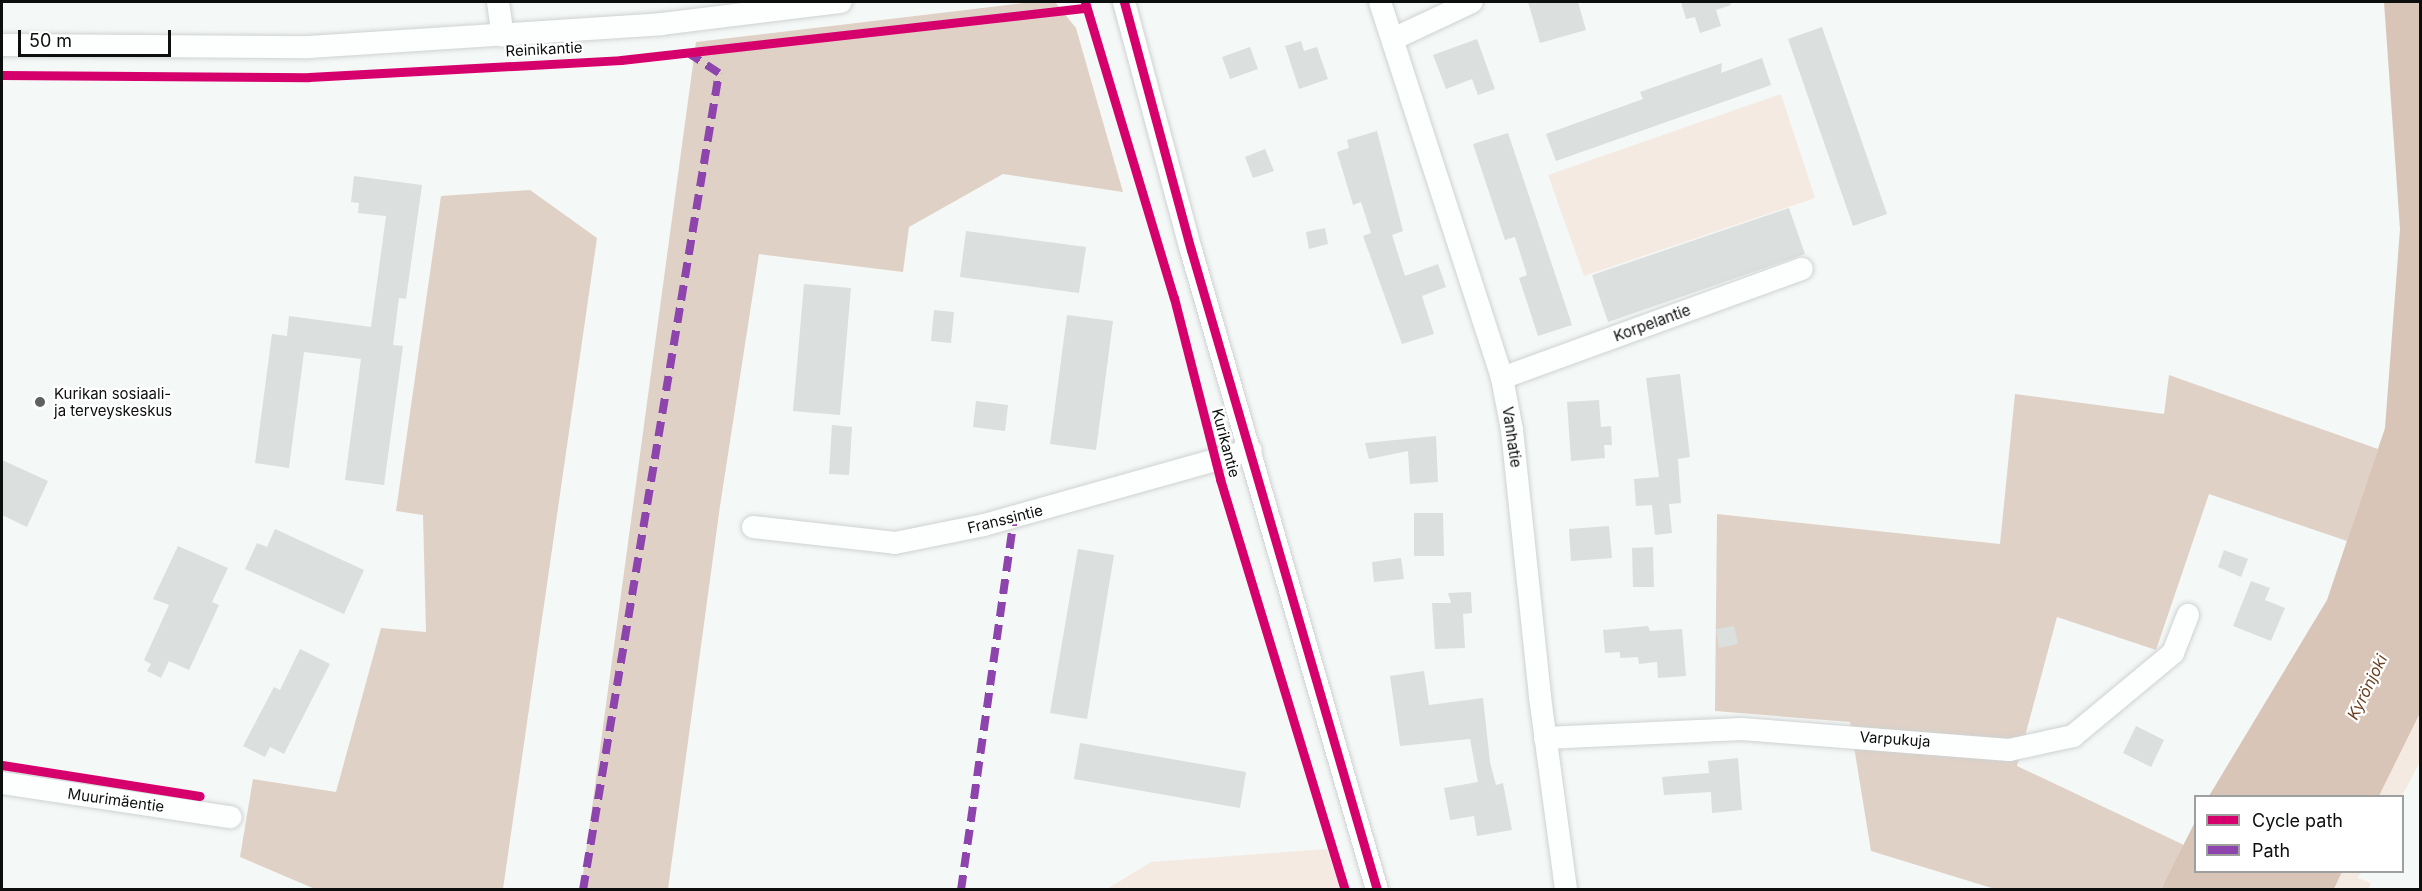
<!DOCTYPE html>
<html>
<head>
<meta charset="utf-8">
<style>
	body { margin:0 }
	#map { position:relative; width:2422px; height:891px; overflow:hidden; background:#f4f8f7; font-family:Inter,sans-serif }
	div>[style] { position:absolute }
	.green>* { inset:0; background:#f5eae2 }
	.forest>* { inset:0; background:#e0d1c6 }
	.water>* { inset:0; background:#d9c5b7 }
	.building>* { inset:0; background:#dbdfde }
	.roads { filter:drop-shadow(0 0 2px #cfd2d1) drop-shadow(0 0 2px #cfd2d1) }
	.minor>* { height:22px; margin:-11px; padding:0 11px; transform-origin:11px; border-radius:11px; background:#fdfefe }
	.quiet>* { height:8px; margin-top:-4px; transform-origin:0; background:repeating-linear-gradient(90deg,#8e44ad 0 15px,transparent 0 23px) }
	.cycleway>* { height:9px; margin:-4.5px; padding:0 4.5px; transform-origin:4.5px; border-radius:4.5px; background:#d6006c }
	.dots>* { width:16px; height:16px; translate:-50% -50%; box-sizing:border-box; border:3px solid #fff; border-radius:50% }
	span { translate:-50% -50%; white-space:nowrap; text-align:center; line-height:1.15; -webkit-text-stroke:4.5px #fff; paint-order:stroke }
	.street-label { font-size:15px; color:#0c0f0e }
	.poi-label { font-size:15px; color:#0c0f0e }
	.left { translate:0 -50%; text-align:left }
	.water-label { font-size:16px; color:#6d4223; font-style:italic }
	.frame { position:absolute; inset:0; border:3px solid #0c0f0e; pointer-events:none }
	.legend { position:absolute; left:2194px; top:795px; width:210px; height:78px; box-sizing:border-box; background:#fff; border:2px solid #9e9f9f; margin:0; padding:8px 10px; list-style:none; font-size:18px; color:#0c0f0e }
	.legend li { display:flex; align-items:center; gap:12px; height:30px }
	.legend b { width:30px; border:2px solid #9e9f9f }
	.scale { position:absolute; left:18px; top:30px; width:153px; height:27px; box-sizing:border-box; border:3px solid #0c0f0e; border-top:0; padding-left:8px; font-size:18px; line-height:21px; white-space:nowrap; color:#0c0f0e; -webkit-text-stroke:4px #fff; paint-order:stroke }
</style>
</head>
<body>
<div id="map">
	<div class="green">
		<i style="clip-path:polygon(1781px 94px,1815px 198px,1584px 276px,1548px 175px)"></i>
		<i style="clip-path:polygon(2420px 713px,2420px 762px,2402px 796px,2379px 796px)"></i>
		<i style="clip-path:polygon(1327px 849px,1340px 889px,1107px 889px,1151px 862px)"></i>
		<i style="clip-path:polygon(2342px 872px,2361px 872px,2358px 878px,2371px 883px,2369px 889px,2334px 890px)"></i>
	</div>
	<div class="forest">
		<i style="clip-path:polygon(1033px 2px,1055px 2px,1076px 28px,1123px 192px,1003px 174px,909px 227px,903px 272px,759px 254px,720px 506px,668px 889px,581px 889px,696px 42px)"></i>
		<i style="clip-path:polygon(530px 190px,597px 238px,503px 889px,315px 889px,240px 857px,253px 779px,336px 792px,381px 628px,426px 632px,423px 515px,396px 511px,441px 196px)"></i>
		<i style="clip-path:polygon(2169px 375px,2378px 449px,2347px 541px,2209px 494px,2156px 650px,2057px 617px,2017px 766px,2184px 845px,2161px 889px,1995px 889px,1871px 851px,1850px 722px,1715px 711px,1717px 514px,2000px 544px,2015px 394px,2164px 414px)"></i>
	</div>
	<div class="water">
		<i style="clip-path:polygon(2384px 2px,2420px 2px,2420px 713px,2379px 796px,2209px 796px,2327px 600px,2385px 428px,2400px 229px)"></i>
		<i style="clip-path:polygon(2195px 822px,2196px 872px,2342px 872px,2334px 889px,2161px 889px)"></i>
	</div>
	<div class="building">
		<i style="clip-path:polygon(1528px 2px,1578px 2px,1586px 30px,1540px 43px)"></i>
		<i style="clip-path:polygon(1681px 2px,1730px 2px,1731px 5px,1716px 10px,1721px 26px,1700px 33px,1695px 17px,1686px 19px)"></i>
		<i style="clip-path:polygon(1822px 27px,1887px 214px,1853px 226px,1788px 39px)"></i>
		<i style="clip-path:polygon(1477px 39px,1495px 89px,1478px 95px,1472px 79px,1446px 89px,1433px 55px)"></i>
		<i style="clip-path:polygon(1301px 41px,1304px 51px,1317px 47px,1328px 79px,1299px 89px,1285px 46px)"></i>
		<i style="clip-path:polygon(1250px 47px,1258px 69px,1230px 79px,1222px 57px)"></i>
		<i style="clip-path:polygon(1762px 58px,1771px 85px,1556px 161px,1546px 134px,1643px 99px,1640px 92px,1722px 63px,1721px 73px)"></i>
		<i style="clip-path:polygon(1377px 131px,1403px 231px,1392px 235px,1405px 276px,1438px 264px,1446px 287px,1422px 296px,1434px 334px,1402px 344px,1363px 236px,1371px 233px,1361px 202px,1353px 205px,1337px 152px,1349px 148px,1347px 140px)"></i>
		<i style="clip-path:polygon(1508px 133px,1572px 325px,1538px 336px,1519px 278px,1527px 275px,1515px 237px,1505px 240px,1473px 144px)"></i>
		<i style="clip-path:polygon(1265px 149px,1274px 171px,1253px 178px,1245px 157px)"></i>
		<i style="clip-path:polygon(354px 176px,422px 185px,406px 299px,399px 298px,393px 345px,403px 346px,384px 485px,345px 480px,361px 359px,304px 352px,289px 468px,255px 463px,272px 334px,287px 336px,289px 316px,371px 327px,386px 216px,358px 213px,359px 203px,351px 202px)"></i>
		<i style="clip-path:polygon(1789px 208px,1805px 254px,1608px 322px,1592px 275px)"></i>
		<i style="clip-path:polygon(1325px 228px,1328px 244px,1309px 249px,1306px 232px)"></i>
		<i style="clip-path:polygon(966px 231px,1086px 247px,1079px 293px,960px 277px)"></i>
		<i style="clip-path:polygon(804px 284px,851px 288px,840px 415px,793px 411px)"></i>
		<i style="clip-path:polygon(934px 310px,954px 312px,951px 343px,931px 341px)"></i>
		<i style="clip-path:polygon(1067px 315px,1113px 321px,1096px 450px,1050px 444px)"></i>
		<i style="clip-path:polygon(1680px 374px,1690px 457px,1678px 459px,1681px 503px,1669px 504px,1672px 533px,1655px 535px,1652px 505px,1636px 506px,1634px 479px,1659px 477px,1646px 378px)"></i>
		<i style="clip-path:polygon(1599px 400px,1601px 427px,1611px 426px,1612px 445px,1604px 445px,1605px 458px,1571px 461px,1567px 402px)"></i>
		<i style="clip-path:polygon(976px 401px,1008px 405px,1005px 431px,973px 427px)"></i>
		<i style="clip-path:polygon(832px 425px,852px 427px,849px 475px,829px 474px)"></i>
		<i style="clip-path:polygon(1436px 436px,1438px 482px,1410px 484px,1408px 451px,1369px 459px,1365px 443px)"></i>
		<i style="clip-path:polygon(2px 460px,48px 481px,27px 527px,2px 515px)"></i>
		<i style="clip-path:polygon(1414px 513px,1443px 513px,1444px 556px,1414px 556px)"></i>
		<i style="clip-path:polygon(1609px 526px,1612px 558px,1571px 561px,1569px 529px)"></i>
		<i style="clip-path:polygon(275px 529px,364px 570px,344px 614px,245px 569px,257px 543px,267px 547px)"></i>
		<i style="clip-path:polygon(178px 546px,228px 568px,212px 602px,219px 605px,189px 670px,169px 661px,161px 678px,147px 671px,151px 664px,144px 660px,169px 605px,153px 599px)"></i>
		<i style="clip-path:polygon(1653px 547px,1654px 587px,1633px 587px,1632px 548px)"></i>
		<i style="clip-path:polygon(1078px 549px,1114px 555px,1087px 719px,1050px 713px)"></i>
		<i style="clip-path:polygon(2224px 550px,2248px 559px,2241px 577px,2218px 567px)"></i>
		<i style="clip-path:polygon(1401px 558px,1404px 579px,1374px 582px,1372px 562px)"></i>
		<i style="clip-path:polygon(2251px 581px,2270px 588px,2265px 600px,2285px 608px,2271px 641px,2233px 626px)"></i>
		<i style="clip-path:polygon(1471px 592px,1472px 613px,1463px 614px,1465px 648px,1435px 649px,1432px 603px,1451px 603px,1448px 593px)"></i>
		<i style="clip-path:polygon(1648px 626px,1650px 631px,1682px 629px,1686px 676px,1658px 678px,1657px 662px,1639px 664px,1638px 657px,1620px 658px,1620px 652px,1605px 653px,1603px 630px)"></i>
		<i style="clip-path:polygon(1734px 626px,1738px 644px,1719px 648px,1716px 629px)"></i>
		<i style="clip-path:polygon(300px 649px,330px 664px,284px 754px,270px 747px,265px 757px,243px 746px,274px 687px,280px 690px)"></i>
		<i style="clip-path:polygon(1424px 671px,1429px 705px,1483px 698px,1490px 762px,1496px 785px,1503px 783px,1512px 830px,1477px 836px,1474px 816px,1450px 820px,1444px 788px,1478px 782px,1470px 739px,1400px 746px,1390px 676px)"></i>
		<i style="clip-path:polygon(2136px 726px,2164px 740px,2151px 767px,2123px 753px)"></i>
		<i style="clip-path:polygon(1080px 743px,1246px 772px,1240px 808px,1074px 779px)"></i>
		<i style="clip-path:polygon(1738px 758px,1742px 810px,1712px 813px,1711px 792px,1664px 795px,1662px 777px,1709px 773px,1708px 761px)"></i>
	</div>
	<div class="roads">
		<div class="minor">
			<i style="left:498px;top:2px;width:34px;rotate:82deg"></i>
			<i style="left:1124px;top:2px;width:257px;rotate:74.9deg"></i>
			<i style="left:1191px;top:250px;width:666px;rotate:73.79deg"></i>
			<i style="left:1380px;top:2px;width:395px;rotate:72deg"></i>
			<i style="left:1502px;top:378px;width:53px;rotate:79.1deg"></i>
			<i style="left:1512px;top:430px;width:268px;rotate:84deg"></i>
			<i style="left:1540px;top:697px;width:195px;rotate:82.3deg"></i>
			<i style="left:1393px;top:39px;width:87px;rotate:-25.1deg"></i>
			<i style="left:2px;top:45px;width:307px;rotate:0.4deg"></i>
			<i style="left:309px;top:47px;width:353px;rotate:-3.7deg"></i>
			<i style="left:661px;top:24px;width:181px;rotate:-7deg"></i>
			<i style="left:1502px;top:378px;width:319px;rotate:-20deg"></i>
			<i style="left:753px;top:527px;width:143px;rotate:6.4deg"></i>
			<i style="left:895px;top:543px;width:91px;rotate:-11.4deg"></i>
			<i style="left:984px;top:525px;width:277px;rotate:-15.7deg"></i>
			<i style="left:1545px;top:738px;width:197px;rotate:-2.6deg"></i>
			<i style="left:1742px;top:729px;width:268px;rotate:4.5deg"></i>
			<i style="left:2009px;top:750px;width:66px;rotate:-12.3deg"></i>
			<i style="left:2073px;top:736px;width:130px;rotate:-39.7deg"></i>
			<i style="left:2173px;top:653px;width:41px;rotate:-68.5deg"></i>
			<i style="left:2px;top:783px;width:231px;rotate:8.5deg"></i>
		</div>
	</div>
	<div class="quiet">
		<i style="left:583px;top:890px;width:828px;rotate:-80.55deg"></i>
		<i style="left:719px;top:73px;width:35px;rotate:-147deg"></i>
		<i style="left:961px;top:890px;width:377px;rotate:-81.9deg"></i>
	</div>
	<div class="cycleway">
		<i style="left:1085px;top:2px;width:309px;rotate:73.3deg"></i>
		<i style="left:1174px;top:298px;width:187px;rotate:75.7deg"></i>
		<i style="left:1220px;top:479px;width:430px;rotate:73.1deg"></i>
		<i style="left:1124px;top:2px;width:257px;rotate:74.9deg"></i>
		<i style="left:1191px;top:250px;width:666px;rotate:73.79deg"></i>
		<i style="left:2px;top:75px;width:307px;rotate:0.4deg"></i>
		<i style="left:309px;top:77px;width:312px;rotate:-3.1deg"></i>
		<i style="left:621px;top:60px;width:468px;rotate:-6.4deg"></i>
		<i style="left:2px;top:765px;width:200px;rotate:8.9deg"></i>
	</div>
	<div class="dots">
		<i style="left:40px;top:402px;background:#5d6160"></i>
	</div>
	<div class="street-label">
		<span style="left:544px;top:49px;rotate:-3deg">Reinikantie</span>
		<span style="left:1652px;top:323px;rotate:-20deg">Korpelantie</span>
		<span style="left:1512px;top:437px;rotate:82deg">Vanhatie</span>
		<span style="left:1226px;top:443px;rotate:75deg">Kurikantie</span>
		<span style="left:1005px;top:519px;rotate:-14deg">Franssintie</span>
		<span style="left:1895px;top:739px;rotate:4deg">Varpukuja</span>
		<span style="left:116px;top:800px;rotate:8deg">Muurimäentie</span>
	</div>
	<div class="poi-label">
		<span class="left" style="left:54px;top:402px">Kurikan sosiaali-<br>ja terveyskeskus</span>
	</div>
	<div class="water-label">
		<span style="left:2367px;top:687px;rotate:-64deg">Kyrönjoki</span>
	</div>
	<div class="frame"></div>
	<ul class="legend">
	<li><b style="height:8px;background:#d6006c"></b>Cycle path</li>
	<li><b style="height:8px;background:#8e44ad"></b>Path</li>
	</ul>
	<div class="scale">50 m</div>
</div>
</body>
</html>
